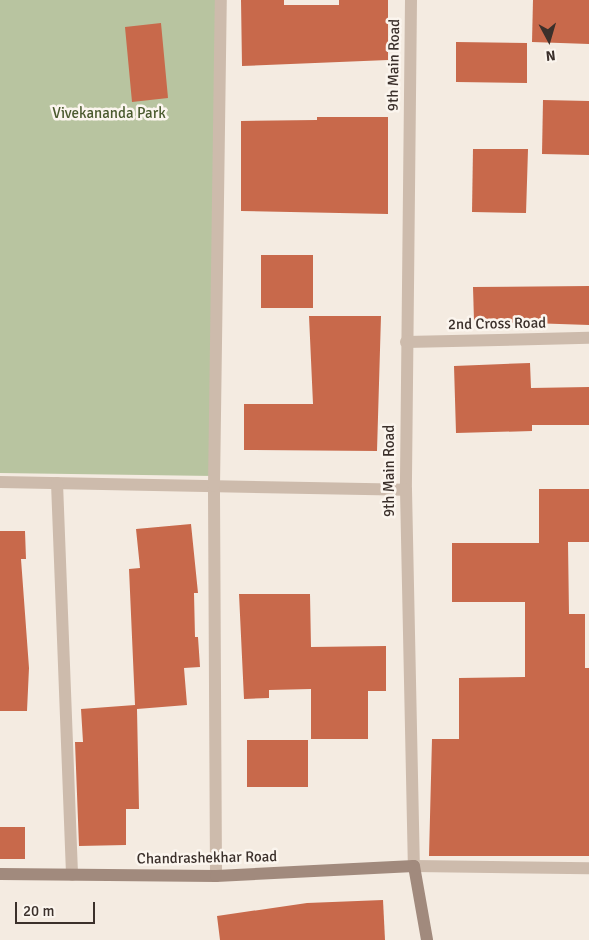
<!DOCTYPE html>
<html>
<head>
<meta charset="utf-8">
<style>
	body { margin:0 }
	#map { position:relative; width:589px; height:940px; overflow:hidden; background:#f4ebe1; font-family:Signika,sans-serif }
	div>[style] { position:absolute }
	.green>* { inset:0; background:#b8c4a0 }
	.building>* { inset:0; background:#c8694b }
	.street>* { height:12px; margin:-6px; padding:0 6px; transform-origin:6px; border-radius:6px; background:#cdbbac }
	.secondary>* { height:12px; margin:-6px; padding:0 6px; transform-origin:6px; border-radius:6px; background:#a18a7d }
	span { translate:-50% -50%; white-space:nowrap; text-align:center; line-height:1.15; -webkit-text-stroke:5px #fbf5ee; paint-order:stroke }
	.street-label { font-size:15px; color:#3b302b }
	.park-label { font-size:15px; color:#4a5a2e }
	.north { position:absolute; left:524px; top:15px; width:50px; height:50px; -webkit-text-stroke:4px #fbf5ee; paint-order:stroke; rotate:174deg; font-size:14px; font-weight:700; line-height:20px; text-align:center; color:#3b302b }
	.north::after { content:''; display:block; margin:auto; width:18px; height:22px; background:#3b302b; clip-path:polygon(50% 0,100% 100%,50% 72%,0 100%) }
	.scale { position:absolute; left:15px; top:902px; width:80px; height:22px; box-sizing:border-box; border:2px solid #3b302b; border-top:0; padding-left:6px; font-size:15px; line-height:18px; white-space:nowrap; color:#3b302b; -webkit-text-stroke:4px #fbf5ee; paint-order:stroke }
</style>
</head>
<body>
<div id="map">
	<div class="green">
		<i style="clip-path:polygon(0 0,221px 0,214px 476px,0 473px)"></i>
	</div>
	<div class="building">
		<i style="clip-path:polygon(241px 0,284px 0,284px 5px,339px 5px,339px 0,388px 0,388px 60px,242px 66px)"></i>
		<i style="clip-path:polygon(533px 0,589px 0,589px 44px,532px 42px)"></i>
		<i style="clip-path:polygon(161px 23px,168px 98px,132px 102px,125px 27px)"></i>
		<i style="clip-path:polygon(456px 42px,527px 43px,527px 83px,456px 82px)"></i>
		<i style="clip-path:polygon(543px 100px,589px 101px,589px 155px,542px 154px)"></i>
		<i style="clip-path:polygon(317px 117px,388px 117px,388px 214px,241px 211px,241px 121px,317px 120px)"></i>
		<i style="clip-path:polygon(473px 149px,528px 149px,526px 213px,472px 212px)"></i>
		<i style="clip-path:polygon(261px 255px,313px 255px,313px 308px,261px 308px)"></i>
		<i style="clip-path:polygon(589px 286px,589px 325px,474px 321px,473px 287px)"></i>
		<i style="clip-path:polygon(309px 316px,381px 316px,377px 451px,244px 450px,244px 404px,313px 404px)"></i>
		<i style="clip-path:polygon(530px 363px,531px 388px,589px 387px,589px 425px,532px 425px,532px 431px,456px 433px,454px 366px)"></i>
		<i style="clip-path:polygon(539px 489px,589px 489px,589px 542px,568px 542px,569px 614px,585px 614px,585px 668px,589px 668px,589px 856px,429px 856px,432px 739px,459px 739px,459px 678px,525px 677px,525px 602px,452px 602px,452px 543px,539px 543px)"></i>
		<i style="clip-path:polygon(191px 524px,198px 593px,194px 593px,195px 637px,198px 637px,200px 667px,184px 668px,187px 705px,137px 709px,139px 809px,126px 809px,126px 845px,79px 846px,75px 742px,83px 742px,81px 709px,135px 705px,129px 569px,140px 568px,136px 529px)"></i>
		<i style="clip-path:polygon(0 531px,25px 531px,26px 559px,21px 559px,29px 668px,27px 711px,0 711px)"></i>
		<i style="clip-path:polygon(239px 594px,310px 594px,311px 647px,386px 646px,386px 691px,368px 691px,368px 739px,311px 739px,311px 689px,269px 690px,269px 698px,244px 699px)"></i>
		<i style="clip-path:polygon(247px 740px,308px 740px,308px 787px,247px 787px)"></i>
		<i style="clip-path:polygon(0 827px,25px 827px,25px 859px,0 859px)"></i>
		<i style="clip-path:polygon(383px 900px,385px 940px,220px 940px,217px 916px,307px 903px)"></i>
	</div>
	<div class="street">
		<i style="left:411px;top:0;width:490px;rotate:90.6deg"></i>
		<i style="left:406px;top:490px;width:376px;rotate:88.8deg"></i>
		<i style="left:414px;top:866px;width:175px;rotate:0.7deg"></i>
		<i style="left:406px;top:342px;width:183px;rotate:-1.3deg"></i>
		<i style="left:0;top:482px;width:406px;rotate:1.1deg"></i>
		<i style="left:57px;top:483px;width:392px;rotate:87.8deg"></i>
		<i style="left:216px;top:876px;width:390px;rotate:-90.3deg"></i>
		<i style="left:214px;top:486px;width:486px;rotate:-89.2deg"></i>
	</div>
	<div class="secondary">
		<i style="left:0;top:874px;width:216px;rotate:0.5deg"></i>
		<i style="left:216px;top:876px;width:198px;rotate:-2.9deg"></i>
		<i style="left:414px;top:866px;width:75px;rotate:80deg"></i>
	</div>
	<div class="street-label">
		<span style="left:394px;top:65px;rotate:-89deg">9th Main Road</span>
		<span style="left:497px;top:324px;rotate:-1deg">2nd Cross Road</span>
		<span style="left:390px;top:471px;rotate:-90deg">9th Main Road</span>
		<span style="left:207px;top:858px;rotate:-1deg">Chandrashekhar Road</span>
	</div>
	<div class="park-label">
		<span style="left:109px;top:114px">Vivekananda Park</span>
	</div>
	<div class="north">N</div>
	<div class="scale">20 m</div>
</div>
</body>
</html>
